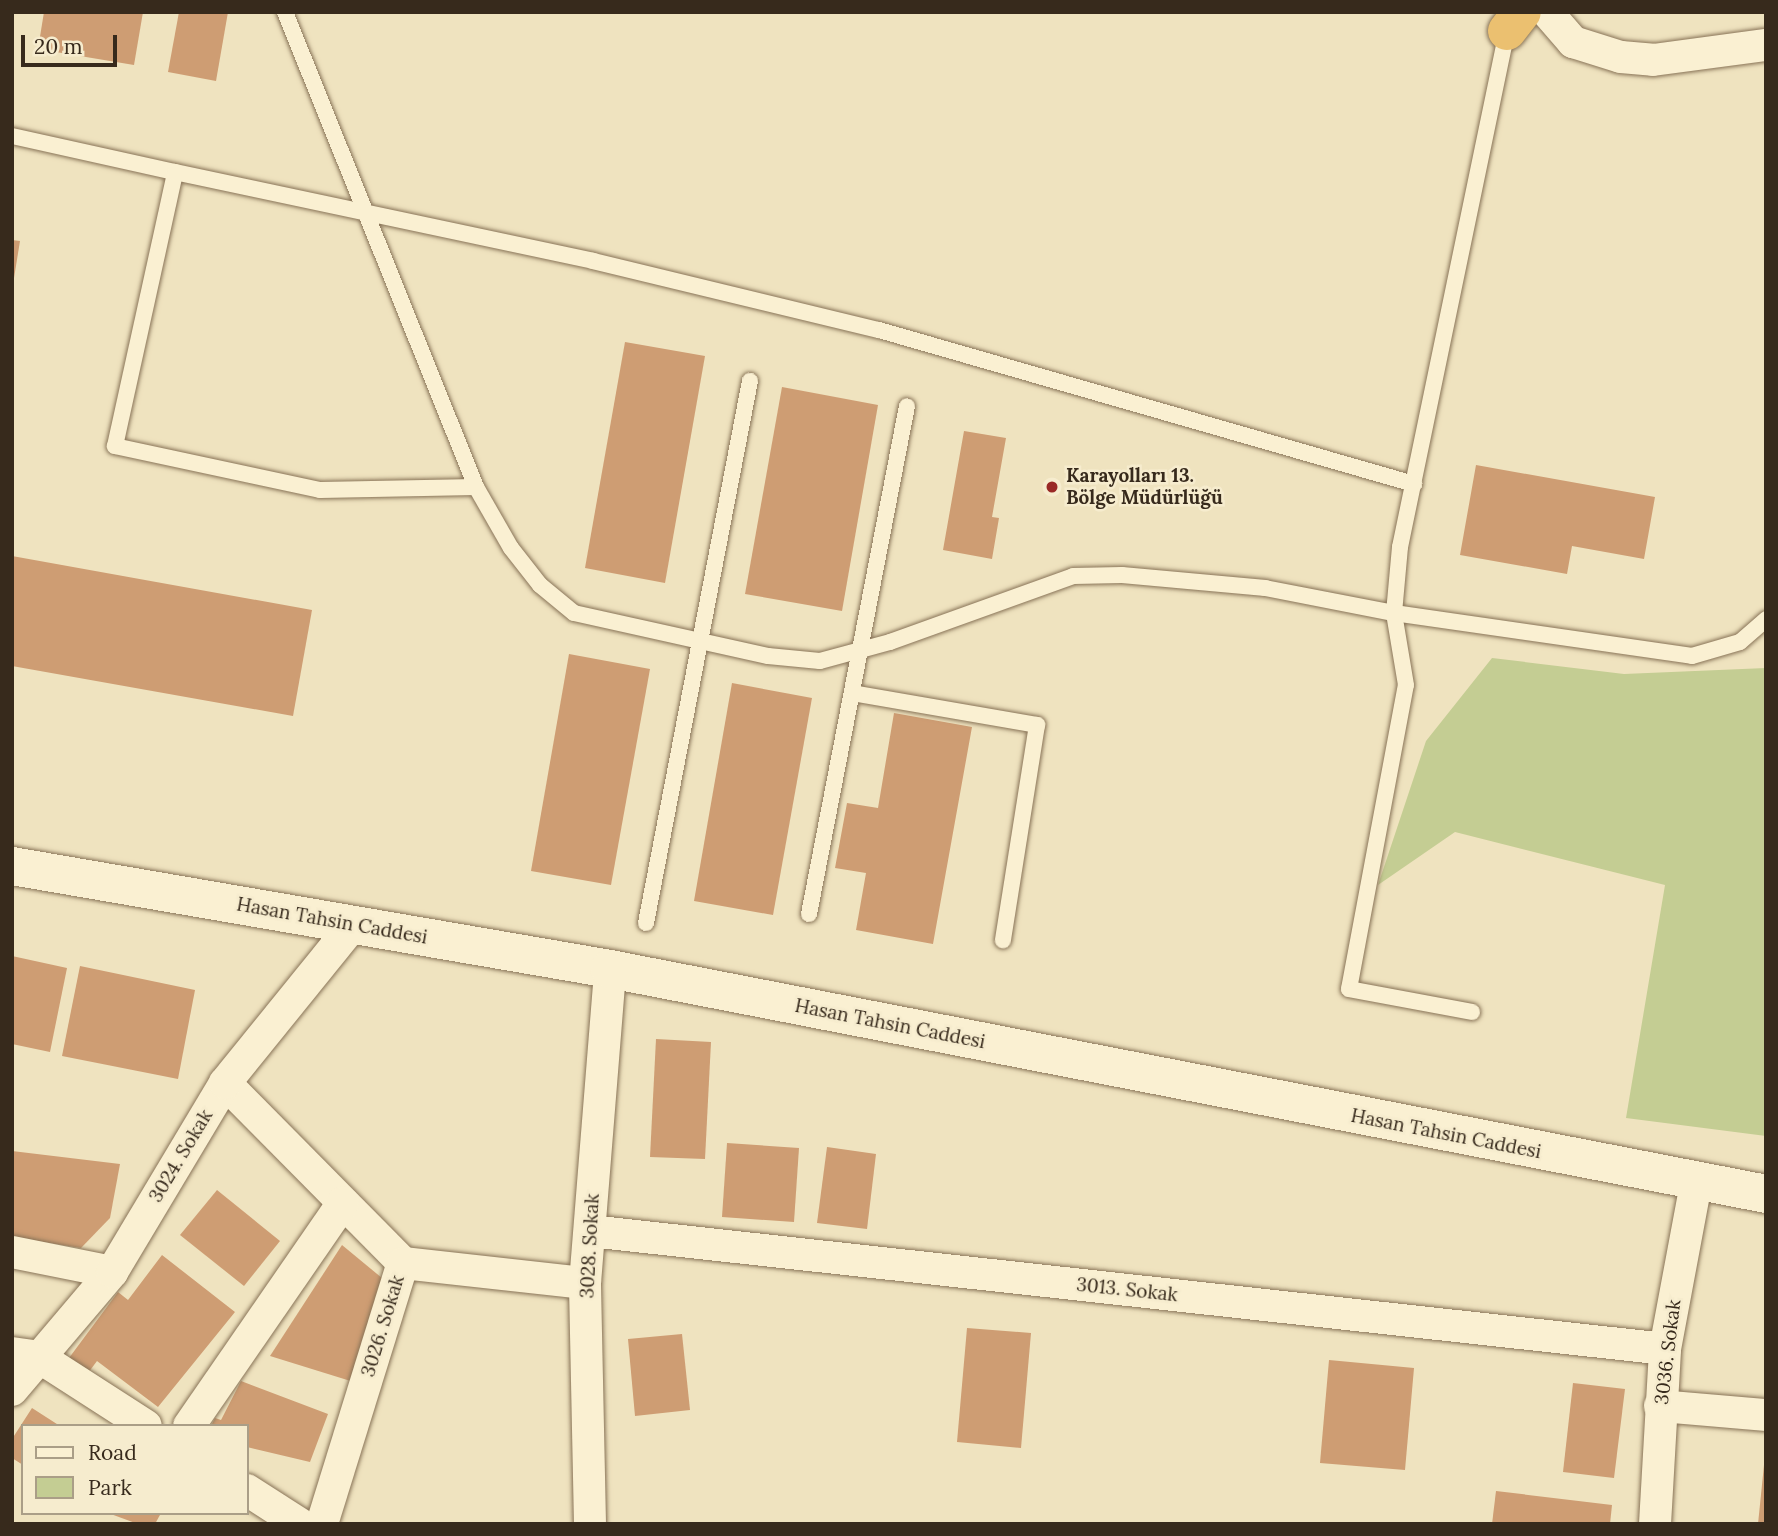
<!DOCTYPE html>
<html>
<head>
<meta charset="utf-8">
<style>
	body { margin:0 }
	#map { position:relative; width:1778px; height:1536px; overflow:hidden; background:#efe3bf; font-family:Lora,serif }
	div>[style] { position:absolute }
	.green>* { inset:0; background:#c4cd93 }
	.building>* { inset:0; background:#ce9d73 }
	.roads { filter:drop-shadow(0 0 2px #887357) drop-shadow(0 0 2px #887357) }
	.service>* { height:16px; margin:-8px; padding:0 8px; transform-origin:8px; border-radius:8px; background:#faf0d2 }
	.minor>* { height:32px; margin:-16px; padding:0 16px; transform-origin:16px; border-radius:16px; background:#faf0d2 }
	.tertiary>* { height:38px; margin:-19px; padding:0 19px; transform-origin:19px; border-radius:19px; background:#faf0d2 }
	.trunk>* { height:38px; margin:-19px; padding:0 19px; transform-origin:19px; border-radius:19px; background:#ebc070 }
	.dots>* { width:19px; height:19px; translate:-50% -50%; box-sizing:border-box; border:4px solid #f6ecce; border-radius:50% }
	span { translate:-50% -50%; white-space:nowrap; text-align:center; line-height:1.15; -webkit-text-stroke:5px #f6ecce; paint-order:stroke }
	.poi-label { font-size:19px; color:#372a1c; font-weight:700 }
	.left { translate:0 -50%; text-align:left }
	.street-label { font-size:19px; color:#372a1c }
	.frame { position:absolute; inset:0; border:14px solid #372a1c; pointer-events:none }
	.legend { position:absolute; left:21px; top:1424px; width:228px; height:91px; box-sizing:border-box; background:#f6ecce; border:2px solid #aa9e87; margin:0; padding:9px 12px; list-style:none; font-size:21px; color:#372a1c }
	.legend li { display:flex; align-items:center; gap:14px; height:35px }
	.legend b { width:35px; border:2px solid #aa9e87 }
	.scale { position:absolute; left:21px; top:35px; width:96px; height:32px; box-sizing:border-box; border:4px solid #372a1c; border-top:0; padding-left:9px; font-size:21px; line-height:24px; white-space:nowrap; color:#372a1c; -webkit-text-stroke:5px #f6ecce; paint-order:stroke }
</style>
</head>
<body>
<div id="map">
	<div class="green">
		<i style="clip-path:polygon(1492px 658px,1624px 674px,1766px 668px,1766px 1136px,1626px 1118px,1665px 885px,1455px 832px,1378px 885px,1426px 741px)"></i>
	</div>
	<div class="building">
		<i style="clip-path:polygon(44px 12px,143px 12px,134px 65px,38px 49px)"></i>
		<i style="clip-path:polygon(179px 12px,228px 12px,216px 81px,168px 72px)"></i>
		<i style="clip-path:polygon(12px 240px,20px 241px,14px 278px,12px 278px)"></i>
		<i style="clip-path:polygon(625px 342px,705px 356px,665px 583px,585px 568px)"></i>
		<i style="clip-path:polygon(782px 387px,878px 405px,842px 611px,745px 594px)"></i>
		<i style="clip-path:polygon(964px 431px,1006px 438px,992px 517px,999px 518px,992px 559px,943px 550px)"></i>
		<i style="clip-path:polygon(1476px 465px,1655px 497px,1644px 559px,1572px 546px,1567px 574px,1460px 555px)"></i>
		<i style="clip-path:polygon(12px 556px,312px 610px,293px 716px,12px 666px)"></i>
		<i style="clip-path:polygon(569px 654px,650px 669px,611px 885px,531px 871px)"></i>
		<i style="clip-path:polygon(732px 683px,812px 698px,773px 915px,694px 901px)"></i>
		<i style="clip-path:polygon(894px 713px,972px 727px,933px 944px,856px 930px,866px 873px,835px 868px,847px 803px,878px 808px)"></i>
		<i style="clip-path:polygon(12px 956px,67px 968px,50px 1052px,12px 1044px)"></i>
		<i style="clip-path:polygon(80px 966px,195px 990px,178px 1079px,62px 1056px)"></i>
		<i style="clip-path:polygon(656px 1039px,711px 1042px,705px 1159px,650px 1157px)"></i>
		<i style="clip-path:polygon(727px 1143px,799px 1148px,794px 1222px,722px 1217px)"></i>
		<i style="clip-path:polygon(827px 1147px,876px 1154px,867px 1229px,817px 1223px)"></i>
		<i style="clip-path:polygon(12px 1151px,120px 1164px,110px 1218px,81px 1248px,12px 1237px)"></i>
		<i style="clip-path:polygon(217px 1190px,280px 1241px,244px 1286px,180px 1235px)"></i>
		<i style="clip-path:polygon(342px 1245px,388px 1283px,357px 1383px,270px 1356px)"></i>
		<i style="clip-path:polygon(162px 1255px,235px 1312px,158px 1407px,97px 1361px,88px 1373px,69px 1358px,118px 1292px,128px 1300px)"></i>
		<i style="clip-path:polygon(967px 1328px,1031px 1333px,1021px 1448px,957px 1442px)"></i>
		<i style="clip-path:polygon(682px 1334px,690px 1410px,635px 1416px,628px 1339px)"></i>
		<i style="clip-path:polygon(1329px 1360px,1414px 1368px,1405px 1470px,1320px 1463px)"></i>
		<i style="clip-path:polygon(241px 1381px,328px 1414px,310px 1462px,247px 1447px,247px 1426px,211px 1426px,215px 1418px,221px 1420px)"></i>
		<i style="clip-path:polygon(1573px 1383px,1625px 1389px,1614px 1478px,1563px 1472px)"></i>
		<i style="clip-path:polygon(32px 1408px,60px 1426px,23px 1426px,23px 1465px,12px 1458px,12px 1439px)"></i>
		<i style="clip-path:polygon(1764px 1465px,1766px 1524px,1758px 1524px)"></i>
		<i style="clip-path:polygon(1496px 1491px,1612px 1505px,1610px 1524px,1492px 1524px)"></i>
		<i style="clip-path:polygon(108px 1513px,161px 1513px,155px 1524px,138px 1524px)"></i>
	</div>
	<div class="roads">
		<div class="service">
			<i style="left:285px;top:12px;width:512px;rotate:68.09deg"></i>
			<i style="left:476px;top:487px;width:70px;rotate:60.2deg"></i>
			<i style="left:511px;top:548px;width:47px;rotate:51.9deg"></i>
			<i style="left:540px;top:585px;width:44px;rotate:39.5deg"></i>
			<i style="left:574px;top:613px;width:199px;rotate:12.5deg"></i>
			<i style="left:768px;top:656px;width:52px;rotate:5.5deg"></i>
			<i style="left:820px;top:661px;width:73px;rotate:-15.2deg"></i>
			<i style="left:890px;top:642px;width:195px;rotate:-19.8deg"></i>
			<i style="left:1073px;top:576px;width:49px;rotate:-1.2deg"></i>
			<i style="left:1122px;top:575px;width:144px;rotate:5.2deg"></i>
			<i style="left:1265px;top:588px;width:131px;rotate:11deg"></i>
			<i style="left:1394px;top:613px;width:66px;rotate:-84.8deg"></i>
			<i style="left:1400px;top:547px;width:527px;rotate:-78.28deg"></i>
			<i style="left:12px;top:136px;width:167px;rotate:12.5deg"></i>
			<i style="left:476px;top:487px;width:156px;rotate:178.9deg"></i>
			<i style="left:320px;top:490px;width:210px;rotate:-167.9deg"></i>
			<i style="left:115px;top:446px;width:280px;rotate:-77.6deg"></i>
			<i style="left:175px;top:172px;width:427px;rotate:12deg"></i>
			<i style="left:593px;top:261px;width:294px;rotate:13.6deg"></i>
			<i style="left:879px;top:330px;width:557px;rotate:16.06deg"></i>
			<i style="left:852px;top:693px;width:188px;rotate:9.8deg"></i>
			<i style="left:1037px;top:725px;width:218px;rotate:99deg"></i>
			<i style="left:809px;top:914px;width:517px;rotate:-79.08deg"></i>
			<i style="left:646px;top:923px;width:552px;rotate:-79.14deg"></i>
			<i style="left:1472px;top:1012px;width:125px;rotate:-169.4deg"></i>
			<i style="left:1349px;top:989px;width:309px;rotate:-79.4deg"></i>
			<i style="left:1406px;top:685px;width:73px;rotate:-99.5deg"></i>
			<i style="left:1394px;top:613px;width:301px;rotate:8.2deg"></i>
			<i style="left:1692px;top:656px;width:50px;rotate:-16.3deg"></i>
			<i style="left:1740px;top:642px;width:35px;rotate:-41deg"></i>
		</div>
		<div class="minor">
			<i style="left:1547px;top:12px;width:40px;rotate:49deg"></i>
			<i style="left:1573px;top:42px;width:50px;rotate:17.4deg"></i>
			<i style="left:1621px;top:57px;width:32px;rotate:5deg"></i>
			<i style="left:1653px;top:60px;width:114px;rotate:-7.6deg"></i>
			<i style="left:225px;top:1083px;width:253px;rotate:45.3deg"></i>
			<i style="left:590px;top:1231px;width:1081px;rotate:6.26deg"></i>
			<i style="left:12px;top:1252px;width:102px;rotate:11.3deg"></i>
			<i style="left:12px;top:1353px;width:27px;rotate:8deg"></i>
			<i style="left:39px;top:1357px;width:127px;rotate:32.8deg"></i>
			<i style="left:12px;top:1390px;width:155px;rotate:-49.7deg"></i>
			<i style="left:112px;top:1272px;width:220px;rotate:-59.1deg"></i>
			<i style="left:225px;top:1083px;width:203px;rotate:-51deg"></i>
			<i style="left:1660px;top:1406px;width:106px;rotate:4.9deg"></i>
			<i style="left:189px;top:1426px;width:271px;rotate:-55.4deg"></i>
			<i style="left:247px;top:1490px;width:63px;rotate:32.7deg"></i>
			<i style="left:322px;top:1524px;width:273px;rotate:-72.8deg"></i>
			<i style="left:403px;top:1263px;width:183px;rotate:6.3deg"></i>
			<i style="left:590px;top:1524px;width:241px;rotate:-91.2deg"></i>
			<i style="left:585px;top:1283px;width:315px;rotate:-85.4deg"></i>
			<i style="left:1655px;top:1524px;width:175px;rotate:-86.7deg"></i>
			<i style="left:1665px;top:1349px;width:169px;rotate:-79.4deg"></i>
		</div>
		<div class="tertiary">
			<i style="left:12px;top:866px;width:607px;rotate:9.77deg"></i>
			<i style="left:610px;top:969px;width:1178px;rotate:11.01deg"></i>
		</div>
		<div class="trunk">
			<i style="left:1507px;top:31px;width:24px;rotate:-52deg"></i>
		</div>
	</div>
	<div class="dots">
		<i style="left:1052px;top:487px;background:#992925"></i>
	</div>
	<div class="poi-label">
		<span class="left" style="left:1066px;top:487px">Karayolları 13.<br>Bölge Müdürlüğü</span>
	</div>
	<div class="street-label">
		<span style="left:332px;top:921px;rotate:10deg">Hasan Tahsin Caddesi</span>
		<span style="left:890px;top:1024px;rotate:11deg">Hasan Tahsin Caddesi</span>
		<span style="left:1446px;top:1134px;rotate:11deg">Hasan Tahsin Caddesi</span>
		<span style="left:181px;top:1156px;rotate:-59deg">3024. Sokak</span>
		<span style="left:590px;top:1246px;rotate:-87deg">3028. Sokak</span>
		<span style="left:1127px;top:1290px;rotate:6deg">3013. Sokak</span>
		<span style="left:383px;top:1326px;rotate:-73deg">3026. Sokak</span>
		<span style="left:1668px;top:1352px;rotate:-83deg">3036. Sokak</span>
	</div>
	<div class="frame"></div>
	<ul class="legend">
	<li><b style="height:9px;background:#faf0d2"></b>Road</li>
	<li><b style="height:19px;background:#c4cd93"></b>Park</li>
	</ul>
	<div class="scale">20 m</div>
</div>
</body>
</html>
